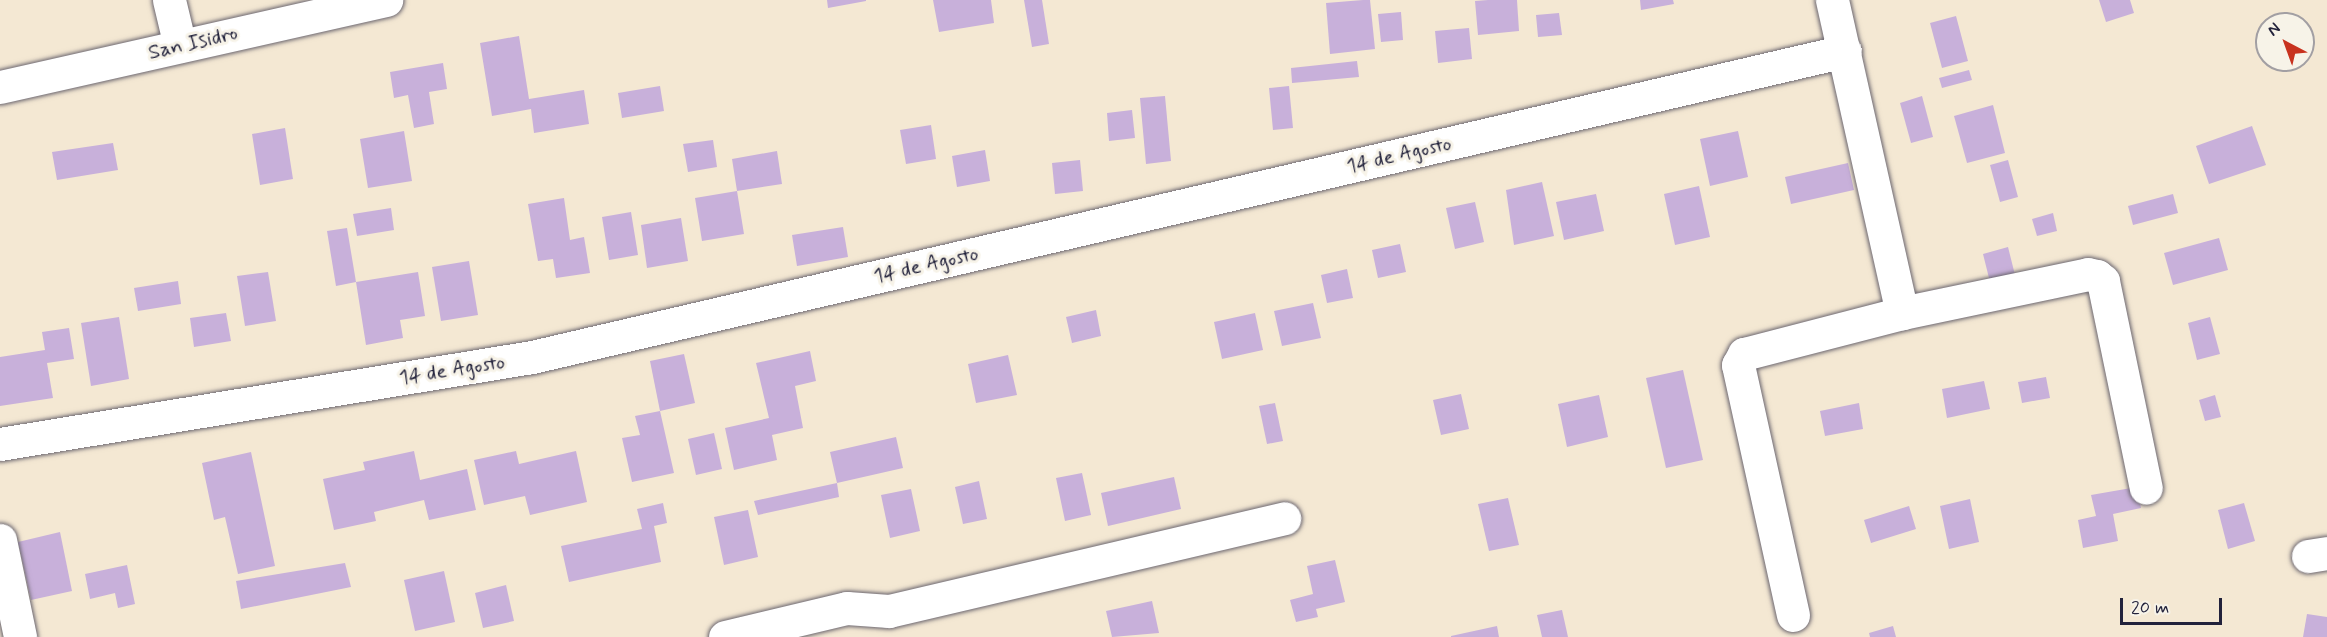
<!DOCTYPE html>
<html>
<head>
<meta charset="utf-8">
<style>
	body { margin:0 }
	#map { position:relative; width:2327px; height:637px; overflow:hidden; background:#f4e8d3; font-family:Mynerve,sans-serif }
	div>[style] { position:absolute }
	.building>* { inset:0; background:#c8b0da }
	.roads { filter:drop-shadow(0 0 2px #6c6770) drop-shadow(0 0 2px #6c6770) }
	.minor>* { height:33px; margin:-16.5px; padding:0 16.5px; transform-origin:16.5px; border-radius:16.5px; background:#fff }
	span { translate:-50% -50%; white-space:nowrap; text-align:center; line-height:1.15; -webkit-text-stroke:6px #f7f3e8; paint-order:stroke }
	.street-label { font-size:21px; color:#22223b }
	.north { position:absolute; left:2255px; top:12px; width:60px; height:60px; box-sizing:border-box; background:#f7f3e8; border:2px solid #a29fa3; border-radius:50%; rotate:319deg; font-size:16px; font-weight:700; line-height:24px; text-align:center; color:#22223b }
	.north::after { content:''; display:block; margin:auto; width:21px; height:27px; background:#c8321e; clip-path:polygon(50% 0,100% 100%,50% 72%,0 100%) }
	.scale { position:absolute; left:2120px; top:598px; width:102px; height:27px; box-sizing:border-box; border:3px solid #22223b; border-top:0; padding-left:8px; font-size:18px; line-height:21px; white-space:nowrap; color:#22223b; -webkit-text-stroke:4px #f7f3e8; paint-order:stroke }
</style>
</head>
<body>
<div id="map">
	<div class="building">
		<i style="clip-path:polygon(827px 0,866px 0,866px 1px,828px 8px)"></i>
		<i style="clip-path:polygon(933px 0,991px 0,994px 23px,939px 32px)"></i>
		<i style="clip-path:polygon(1024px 0,1042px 0,1049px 44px,1032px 47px)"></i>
		<i style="clip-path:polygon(1363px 0,1370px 0,1375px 49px,1330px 54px,1326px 3px)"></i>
		<i style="clip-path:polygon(1488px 0,1517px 0,1519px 31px,1478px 35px,1475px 1px)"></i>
		<i style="clip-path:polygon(1640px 0,1673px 0,1674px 4px,1641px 10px)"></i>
		<i style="clip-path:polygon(2099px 0,2130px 0,2134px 13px,2106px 22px)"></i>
		<i style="clip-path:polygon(1401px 12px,1403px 40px,1381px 42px,1378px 14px)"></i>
		<i style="clip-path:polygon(1559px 13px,1562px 35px,1538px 37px,1536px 15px)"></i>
		<i style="clip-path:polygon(1956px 16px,1968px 61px,1942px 68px,1930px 23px)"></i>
		<i style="clip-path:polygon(1469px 28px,1472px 59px,1438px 63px,1435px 31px)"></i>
		<i style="clip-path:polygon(519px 36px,529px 99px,584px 90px,589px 124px,534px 133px,531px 109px,492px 116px,480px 43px)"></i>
		<i style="clip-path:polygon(1357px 61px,1359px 77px,1292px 83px,1291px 68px)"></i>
		<i style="clip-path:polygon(443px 63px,447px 89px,429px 92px,434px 124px,414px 128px,408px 95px,394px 98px,390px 72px)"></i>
		<i style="clip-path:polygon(1969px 70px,1972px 80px,1942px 88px,1939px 78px)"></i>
		<i style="clip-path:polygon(660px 86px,664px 111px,622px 118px,618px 93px)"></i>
		<i style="clip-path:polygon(1289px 86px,1293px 128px,1273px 130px,1269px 88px)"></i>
		<i style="clip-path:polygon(1165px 96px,1171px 161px,1146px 164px,1140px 98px)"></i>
		<i style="clip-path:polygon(1922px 96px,1933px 137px,1911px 143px,1900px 103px)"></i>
		<i style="clip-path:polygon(1993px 105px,2005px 153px,1967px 163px,1954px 116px)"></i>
		<i style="clip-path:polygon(1132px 110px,1135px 138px,1109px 141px,1107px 113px)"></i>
		<i style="clip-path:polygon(931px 125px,936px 159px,906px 164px,900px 130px)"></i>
		<i style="clip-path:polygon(2252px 126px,2266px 165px,2209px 184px,2196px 146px)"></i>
		<i style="clip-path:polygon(285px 128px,293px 179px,260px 185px,252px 134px)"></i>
		<i style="clip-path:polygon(404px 131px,412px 181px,368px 188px,360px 139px)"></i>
		<i style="clip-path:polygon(1738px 131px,1748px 177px,1710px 186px,1700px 139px)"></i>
		<i style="clip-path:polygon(713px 140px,717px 167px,688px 172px,683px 144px)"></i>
		<i style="clip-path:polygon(113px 143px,118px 170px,57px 180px,52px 152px)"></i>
		<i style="clip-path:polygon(985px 150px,990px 181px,957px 187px,952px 156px)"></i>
		<i style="clip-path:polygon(777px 151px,782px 184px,737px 191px,732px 159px)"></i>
		<i style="clip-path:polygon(1080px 160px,1083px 191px,1055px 194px,1052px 163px)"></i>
		<i style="clip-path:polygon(2008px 160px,2018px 197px,2000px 202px,1990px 165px)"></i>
		<i style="clip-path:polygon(1848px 163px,1854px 190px,1791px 204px,1785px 177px)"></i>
		<i style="clip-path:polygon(1542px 182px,1554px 236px,1514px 245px,1506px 190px)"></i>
		<i style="clip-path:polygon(1699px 186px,1710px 237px,1675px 245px,1664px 194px)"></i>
		<i style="clip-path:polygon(737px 191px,744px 234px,702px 241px,695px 198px)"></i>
		<i style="clip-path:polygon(1596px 194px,1604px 231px,1564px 240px,1556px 202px)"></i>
		<i style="clip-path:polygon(2173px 194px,2178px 213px,2133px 225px,2128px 206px)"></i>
		<i style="clip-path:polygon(564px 198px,570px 240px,584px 237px,590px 273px,556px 278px,553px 259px,538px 261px,528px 204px)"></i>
		<i style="clip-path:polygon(1475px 202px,1484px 242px,1455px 249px,1446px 208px)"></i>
		<i style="clip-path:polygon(391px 208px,394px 230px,357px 236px,353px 214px)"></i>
		<i style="clip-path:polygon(631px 212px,638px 255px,609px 260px,602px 217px)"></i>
		<i style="clip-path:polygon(2053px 213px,2057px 231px,2037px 236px,2032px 219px)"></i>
		<i style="clip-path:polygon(681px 218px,688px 261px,647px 268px,641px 225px)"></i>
		<i style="clip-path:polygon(843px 227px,848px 257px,797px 266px,792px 235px)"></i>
		<i style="clip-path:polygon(347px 228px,356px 282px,336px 286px,327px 231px)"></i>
		<i style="clip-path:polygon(2219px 238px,2228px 270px,2173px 285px,2164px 253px)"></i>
		<i style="clip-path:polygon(1400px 244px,1406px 272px,1378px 278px,1372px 250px)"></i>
		<i style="clip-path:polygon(2008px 247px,2015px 275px,1990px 282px,1983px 254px)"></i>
		<i style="clip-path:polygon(469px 261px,478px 315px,441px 321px,432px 267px)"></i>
		<i style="clip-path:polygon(1347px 269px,1353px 298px,1327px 303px,1321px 275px)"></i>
		<i style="clip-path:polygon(268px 272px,276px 321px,245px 326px,237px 276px)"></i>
		<i style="clip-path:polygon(418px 272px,425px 316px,400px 320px,403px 338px,366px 345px,356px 282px)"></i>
		<i style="clip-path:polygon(178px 281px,181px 304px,138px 311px,134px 288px)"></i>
		<i style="clip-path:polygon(1313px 303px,1321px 338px,1282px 346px,1274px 311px)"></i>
		<i style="clip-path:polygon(1096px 310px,1101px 336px,1072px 343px,1066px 317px)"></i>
		<i style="clip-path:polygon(226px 313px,231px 341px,194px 347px,190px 318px)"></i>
		<i style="clip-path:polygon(1255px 313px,1263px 350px,1222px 359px,1214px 322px)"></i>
		<i style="clip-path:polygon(119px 317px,129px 379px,91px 386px,81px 323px)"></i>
		<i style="clip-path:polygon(2210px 317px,2220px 354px,2197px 360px,2188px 323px)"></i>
		<i style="clip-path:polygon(69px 328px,74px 359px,47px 363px,53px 398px,0 406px,0 357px,45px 350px,42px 332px)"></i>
		<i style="clip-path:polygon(810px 351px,816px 381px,795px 386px,803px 428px,772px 435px,777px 460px,734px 470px,725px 428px,769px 418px,756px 363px)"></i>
		<i style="clip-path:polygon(684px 354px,695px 403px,660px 411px,650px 361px)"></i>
		<i style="clip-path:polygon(1008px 355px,1017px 395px,976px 403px,968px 364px)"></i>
		<i style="clip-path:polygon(1683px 370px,1703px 460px,1666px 468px,1646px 378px)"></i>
		<i style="clip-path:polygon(2046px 377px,2050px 398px,2022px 403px,2018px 382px)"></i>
		<i style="clip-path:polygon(1984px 381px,1990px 409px,1947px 418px,1942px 389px)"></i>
		<i style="clip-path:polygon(1461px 394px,1469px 429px,1441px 435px,1433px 400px)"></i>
		<i style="clip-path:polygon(1599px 395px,1608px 437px,1567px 447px,1558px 404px)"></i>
		<i style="clip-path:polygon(2215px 395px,2221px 417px,2205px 421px,2199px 400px)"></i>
		<i style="clip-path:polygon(1275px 403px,1283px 441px,1267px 444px,1259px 406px)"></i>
		<i style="clip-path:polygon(1859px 403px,1863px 429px,1825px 436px,1820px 411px)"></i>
		<i style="clip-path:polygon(660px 411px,674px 473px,632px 482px,622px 438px,640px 435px,635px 416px)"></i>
		<i style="clip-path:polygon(714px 433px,722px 469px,696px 475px,688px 439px)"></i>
		<i style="clip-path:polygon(896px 437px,903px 468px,837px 483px,839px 497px,758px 515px,754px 501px,837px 483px,830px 452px)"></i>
		<i style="clip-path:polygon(414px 451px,420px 480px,467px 469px,476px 510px,429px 520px,424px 500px,374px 512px,376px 521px,334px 530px,323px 479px,365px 470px,363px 462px)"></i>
		<i style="clip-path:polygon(516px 451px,519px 464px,576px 451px,587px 502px,530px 515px,525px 496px,484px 505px,474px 460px)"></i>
		<i style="clip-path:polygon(251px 452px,275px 566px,238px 574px,225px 517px,214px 520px,202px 463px)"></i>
		<i style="clip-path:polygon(1082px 473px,1091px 515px,1065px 521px,1056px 478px)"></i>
		<i style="clip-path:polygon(1174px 477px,1181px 509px,1108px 526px,1101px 493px)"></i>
		<i style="clip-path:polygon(979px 481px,987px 519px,963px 524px,955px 487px)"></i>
		<i style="clip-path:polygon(2137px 487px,2141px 508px,2113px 514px,2118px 541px,2083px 548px,2078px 520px,2096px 516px,2091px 495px)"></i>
		<i style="clip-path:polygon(911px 489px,920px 531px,890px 538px,881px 495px)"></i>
		<i style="clip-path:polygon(1508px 498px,1519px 545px,1489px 551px,1478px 504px)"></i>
		<i style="clip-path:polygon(1970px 499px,1979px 542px,1949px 549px,1940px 506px)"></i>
		<i style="clip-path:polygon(663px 503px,667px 523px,654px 526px,661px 562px,569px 582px,561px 546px,642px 529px,637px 509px)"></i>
		<i style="clip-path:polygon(2244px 503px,2255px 541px,2228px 549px,2218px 510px)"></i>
		<i style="clip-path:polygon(1909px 506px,1916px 529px,1871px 543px,1864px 520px)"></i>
		<i style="clip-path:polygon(748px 510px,758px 557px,724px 565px,714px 517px)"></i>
		<i style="clip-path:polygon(60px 532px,72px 591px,31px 600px,18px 542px)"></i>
		<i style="clip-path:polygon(1335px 560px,1345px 602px,1316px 609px,1318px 617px,1296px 622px,1290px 600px,1313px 594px,1307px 566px)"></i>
		<i style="clip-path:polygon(345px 563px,351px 587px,241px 609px,236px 581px)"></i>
		<i style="clip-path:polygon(127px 565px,135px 604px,118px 608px,115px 593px,90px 599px,85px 574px)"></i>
		<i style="clip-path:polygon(444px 571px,455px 622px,415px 631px,404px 580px)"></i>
		<i style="clip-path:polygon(506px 585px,514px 621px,483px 628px,475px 593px)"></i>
		<i style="clip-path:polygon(1152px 601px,1159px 633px,1112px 637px,1106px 611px)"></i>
		<i style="clip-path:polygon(1562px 610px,1568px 637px,1542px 637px,1537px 615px)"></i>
		<i style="clip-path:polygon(2307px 614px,2327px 617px,2327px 637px,2303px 637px)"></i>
		<i style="clip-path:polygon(1497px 626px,1499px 637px,1451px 637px,1451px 636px)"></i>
		<i style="clip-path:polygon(1893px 626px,1896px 637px,1870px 637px,1869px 633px)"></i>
	</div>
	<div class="roads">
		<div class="minor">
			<i style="left:169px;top:0;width:47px;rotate:76.6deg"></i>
			<i style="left:1832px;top:0;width:321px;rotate:77.4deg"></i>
			<i style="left:0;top:87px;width:396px;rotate:-12.7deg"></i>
			<i style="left:0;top:444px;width:539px;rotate:-9.29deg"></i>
			<i style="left:532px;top:357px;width:1348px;rotate:-13.12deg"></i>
			<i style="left:0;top:540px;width:99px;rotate:78.3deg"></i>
			<i style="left:2308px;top:556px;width:19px;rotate:-9deg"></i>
			<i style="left:1793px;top:615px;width:256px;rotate:-102.4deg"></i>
			<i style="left:1738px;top:365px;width:13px;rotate:-61deg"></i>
			<i style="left:1744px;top:354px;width:163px;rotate:-14.5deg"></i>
			<i style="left:1902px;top:313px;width:190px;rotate:-11.8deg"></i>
			<i style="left:2088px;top:274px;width:9px;rotate:13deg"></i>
			<i style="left:2097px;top:276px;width:8px;rotate:40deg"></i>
			<i style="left:2103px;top:281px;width:211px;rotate:78.3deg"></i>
			<i style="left:725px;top:637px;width:125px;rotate:-13.4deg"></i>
			<i style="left:847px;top:608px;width:42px;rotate:4.1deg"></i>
			<i style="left:889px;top:611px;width:406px;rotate:-13.2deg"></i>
		</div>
	</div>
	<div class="street-label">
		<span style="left:193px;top:43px;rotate:-13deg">San Isidro</span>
		<span style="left:1399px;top:155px;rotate:-13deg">14 de Agosto</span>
		<span style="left:926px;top:265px;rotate:-13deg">14 de Agosto</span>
		<span style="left:452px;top:370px;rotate:-9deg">14 de Agosto</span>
	</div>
	<div class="north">N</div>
	<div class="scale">20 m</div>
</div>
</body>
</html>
